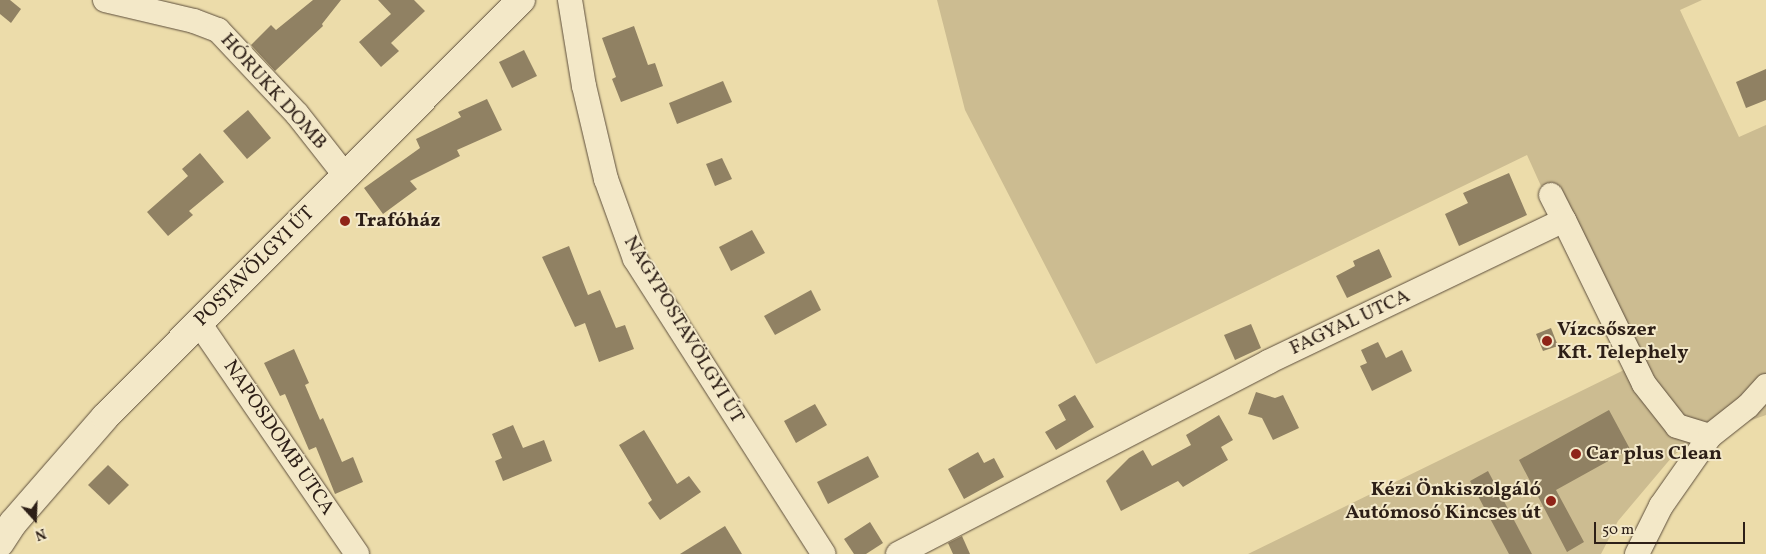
<!DOCTYPE html>
<html>
<head>
<meta charset="utf-8">
<style>
	body { margin:0 }
	#map { position:relative; width:1766px; height:554px; overflow:hidden; background:#ecdcaa; font-family:Vollkorn,serif }
	div>[style] { position:absolute }
	.green>* { inset:0; background:#ccbc91 }
	.building>* { inset:0; background:#908163 }
	.roads { filter:drop-shadow(0 0 1px #5d4e3c) drop-shadow(0 0 1px #5d4e3c) }
	.minor>* { height:24px; margin:-12px; padding:0 12px; transform-origin:12px; border-radius:12px; background:#f3e8c8 }
	.tertiary>* { height:28px; margin:-14px; padding:0 14px; transform-origin:14px; border-radius:14px; background:#f3e8c8 }
	.dots>* { width:14px; height:14px; translate:-50% -50%; box-sizing:border-box; border:2px solid #f3e8c8; border-radius:50% }
	span { translate:-50% -50%; white-space:nowrap; text-align:center; line-height:1.15; -webkit-text-stroke:4px #f3e8c8; paint-order:stroke }
	.street-label { font-size:20px; color:#2d1f17 }
	.poi-label { font-size:20px; color:#2d1f17; font-weight:700 }
	.left { translate:0 -50%; text-align:left }
	.right { translate:-100% -50%; text-align:right }
	.north { position:absolute; left:10px; top:494px; width:50px; height:50px; -webkit-text-stroke:4px #f3e8c8; paint-order:stroke; rotate:160deg; font-size:14px; font-weight:700; line-height:20px; text-align:center; color:#2d1f17 }
	.north::after { content:''; display:block; margin:auto; width:18px; height:22px; background:#2d1f17; clip-path:polygon(50% 0,100% 100%,50% 72%,0 100%) }
	.scale { position:absolute; left:1594px; top:522px; width:151px; height:22px; box-sizing:border-box; border:2px solid #2d1f17; border-top:0; padding-left:6px; font-size:15px; line-height:18px; white-space:nowrap; color:#2d1f17; -webkit-text-stroke:4px #f3e8c8; paint-order:stroke }
</style>
</head>
<body>
<div id="map">
	<div class="green">
		<i style="clip-path:polygon(937px 0,1702px 0,1680px 10px,1739px 137px,1766px 125px,1766px 415px,1690px 442px,1672px 457px,1618px 521px,1601px 554px,1248px 554px,1624px 370px,1527px 155px,1096px 364px,965px 110px)"></i>
	</div>
	<div class="building">
		<i style="clip-path:polygon(0 0,10px 0,21px 9px,11px 23px,0 14px)"></i>
		<i style="clip-path:polygon(313px 0,341px 0,322px 24px,323px 26px,275px 71px,251px 45px,271px 25px,276px 30px)"></i>
		<i style="clip-path:polygon(378px 0,414px 0,425px 11px,391px 43px,399px 51px,381px 67px,359px 42px,391px 14px)"></i>
		<i style="clip-path:polygon(634px 26px,648px 65px,655px 63px,663px 86px,621px 102px,612px 79px,616px 77px,602px 38px)"></i>
		<i style="clip-path:polygon(524px 50px,537px 76px,512px 88px,499px 62px)"></i>
		<i style="clip-path:polygon(1766px 69px,1766px 100px,1746px 108px,1736px 82px)"></i>
		<i style="clip-path:polygon(723px 81px,732px 102px,677px 124px,669px 103px)"></i>
		<i style="clip-path:polygon(487px 99px,502px 130px,457px 150px,460px 156px,410px 181px,417px 189px,383px 214px,364px 188px,420px 148px,416px 139px,461px 117px,458px 112px)"></i>
		<i style="clip-path:polygon(248px 110px,271px 138px,247px 159px,223px 131px)"></i>
		<i style="clip-path:polygon(200px 153px,224px 182px,189px 211px,193px 215px,168px 236px,147px 212px,188px 176px,182px 169px)"></i>
		<i style="clip-path:polygon(722px 158px,732px 179px,715px 186px,706px 164px)"></i>
		<i style="clip-path:polygon(1509px 173px,1527px 215px,1459px 246px,1445px 214px,1468px 203px,1463px 193px)"></i>
		<i style="clip-path:polygon(752px 230px,765px 253px,731px 271px,719px 247px)"></i>
		<i style="clip-path:polygon(569px 246px,588px 295px,600px 290px,616px 328px,625px 325px,634px 349px,599px 362px,585px 323px,575px 327px,542px 257px)"></i>
		<i style="clip-path:polygon(1379px 249px,1392px 277px,1347px 298px,1336px 276px,1355px 266px,1353px 261px)"></i>
		<i style="clip-path:polygon(811px 290px,821px 310px,775px 335px,764px 316px)"></i>
		<i style="clip-path:polygon(1251px 324px,1261px 348px,1235px 360px,1224px 335px)"></i>
		<i style="clip-path:polygon(1551px 328px,1558px 346px,1543px 351px,1536px 334px)"></i>
		<i style="clip-path:polygon(1378px 342px,1386px 358px,1402px 350px,1412px 371px,1372px 391px,1360px 366px,1367px 363px,1361px 350px)"></i>
		<i style="clip-path:polygon(294px 349px,309px 383px,305px 385px,320px 420px,323px 418px,342px 462px,353px 457px,363px 482px,335px 494px,316px 447px,309px 450px,285px 394px,280px 396px,264px 363px)"></i>
		<i style="clip-path:polygon(1256px 392px,1275px 398px,1283px 395px,1299px 428px,1273px 440px,1262px 418px,1248px 414px)"></i>
		<i style="clip-path:polygon(1075px 395px,1094px 427px,1056px 450px,1045px 432px,1066px 420px,1058px 405px)"></i>
		<i style="clip-path:polygon(815px 404px,827px 425px,796px 443px,784px 421px)"></i>
		<i style="clip-path:polygon(1609px 410px,1630px 449px,1556px 490px,1584px 542px,1567px 552px,1519px 460px)"></i>
		<i style="clip-path:polygon(1219px 415px,1233px 440px,1221px 447px,1228px 460px,1183px 487px,1178px 481px,1121px 511px,1106px 481px,1129px 458px,1143px 450px,1152px 466px,1191px 445px,1186px 435px)"></i>
		<i style="clip-path:polygon(513px 425px,523px 448px,544px 440px,552px 461px,503px 481px,495px 461px,502px 458px,492px 434px)"></i>
		<i style="clip-path:polygon(644px 430px,677px 484px,689px 476px,701px 492px,660px 520px,648px 503px,652px 500px,619px 445px)"></i>
		<i style="clip-path:polygon(978px 452px,984px 463px,994px 458px,1004px 477px,964px 499px,948px 469px)"></i>
		<i style="clip-path:polygon(868px 456px,879px 477px,828px 504px,817px 482px)"></i>
		<i style="clip-path:polygon(108px 465px,129px 485px,109px 505px,88px 485px)"></i>
		<i style="clip-path:polygon(1488px 471px,1532px 554px,1509px 554px,1470px 481px)"></i>
		<i style="clip-path:polygon(870px 522px,883px 543px,866px 554px,854px 554px,844px 539px)"></i>
		<i style="clip-path:polygon(725px 526px,742px 554px,680px 554px)"></i>
		<i style="clip-path:polygon(962px 536px,970px 554px,953px 554px,948px 543px)"></i>
	</div>
	<div class="roads">
		<div class="minor">
			<i style="left:105px;top:0;width:91px;rotate:13.3deg"></i>
			<i style="left:194px;top:21px;width:26px;rotate:21deg"></i>
			<i style="left:218px;top:30px;width:115px;rotate:46.8deg"></i>
			<i style="left:297px;top:114px;width:78px;rotate:51.8deg"></i>
			<i style="left:570px;top:0;width:87px;rotate:80.8deg"></i>
			<i style="left:584px;top:86px;width:96px;rotate:76.7deg"></i>
			<i style="left:606px;top:179px;width:85px;rotate:70.1deg"></i>
			<i style="left:635px;top:259px;width:350px;rotate:57.4deg"></i>
			<i style="left:1551px;top:195px;width:28px;rotate:63deg"></i>
			<i style="left:199px;top:323px;width:280px;rotate:55.6deg"></i>
			<i style="left:898px;top:554px;width:417px;rotate:-27.4deg"></i>
			<i style="left:1268px;top:362px;width:328px;rotate:-25.6deg"></i>
			<i style="left:1564px;top:220px;width:182px;rotate:64deg"></i>
			<i style="left:1644px;top:384px;width:53px;rotate:51.8deg"></i>
			<i style="left:1677px;top:426px;width:34px;rotate:17deg"></i>
			<i style="left:1637px;top:554px;width:54px;rotate:-63.4deg"></i>
			<i style="left:1661px;top:506px;width:85px;rotate:-55deg"></i>
			<i style="left:1710px;top:436px;width:48px;rotate:-38.3deg"></i>
			<i style="left:1748px;top:406px;width:27px;rotate:-48deg"></i>
		</div>
		<div class="tertiary">
			<i style="left:0;top:543px;width:24px;rotate:-57deg"></i>
			<i style="left:13px;top:523px;width:140px;rotate:-49deg"></i>
			<i style="left:105px;top:417px;width:589px;rotate:-45.07deg"></i>
		</div>
	</div>
	<div class="dots">
		<i style="left:345px;top:221px;background:#8f2418"></i>
		<i style="left:1547px;top:341px;background:#8f2418"></i>
		<i style="left:1576px;top:454px;background:#8f2418"></i>
		<i style="left:1551px;top:501px;background:#8f2418"></i>
	</div>
	<div class="street-label">
		<span style="left:273px;top:92px;rotate:48deg">HÓRUKK DOMB</span>
		<span style="left:255px;top:267px;rotate:-45deg">POSTAVÖLGYI ÚT</span>
		<span style="left:1350px;top:323px;rotate:-25deg">FAGYAL UTCA</span>
		<span style="left:683px;top:330px;rotate:59deg">NAGYPOSTAVÖLGYI ÚT</span>
		<span style="left:278px;top:438px;rotate:56deg">NAPOSDOMB UTCA</span>
	</div>
	<div class="poi-label">
		<span class="left" style="left:355px;top:221px">Trafóház</span>
		<span class="left" style="left:1557px;top:342px">Vízcsőszer<br>Kft. Telephely</span>
		<span class="left" style="left:1586px;top:454px">Car plus Clean</span>
		<span class="right" style="left:1541px;top:502px">Kézi Önkiszolgáló<br>Autómosó Kincses út</span>
	</div>
	<div class="north">N</div>
	<div class="scale">50 m</div>
</div>
</body>
</html>
